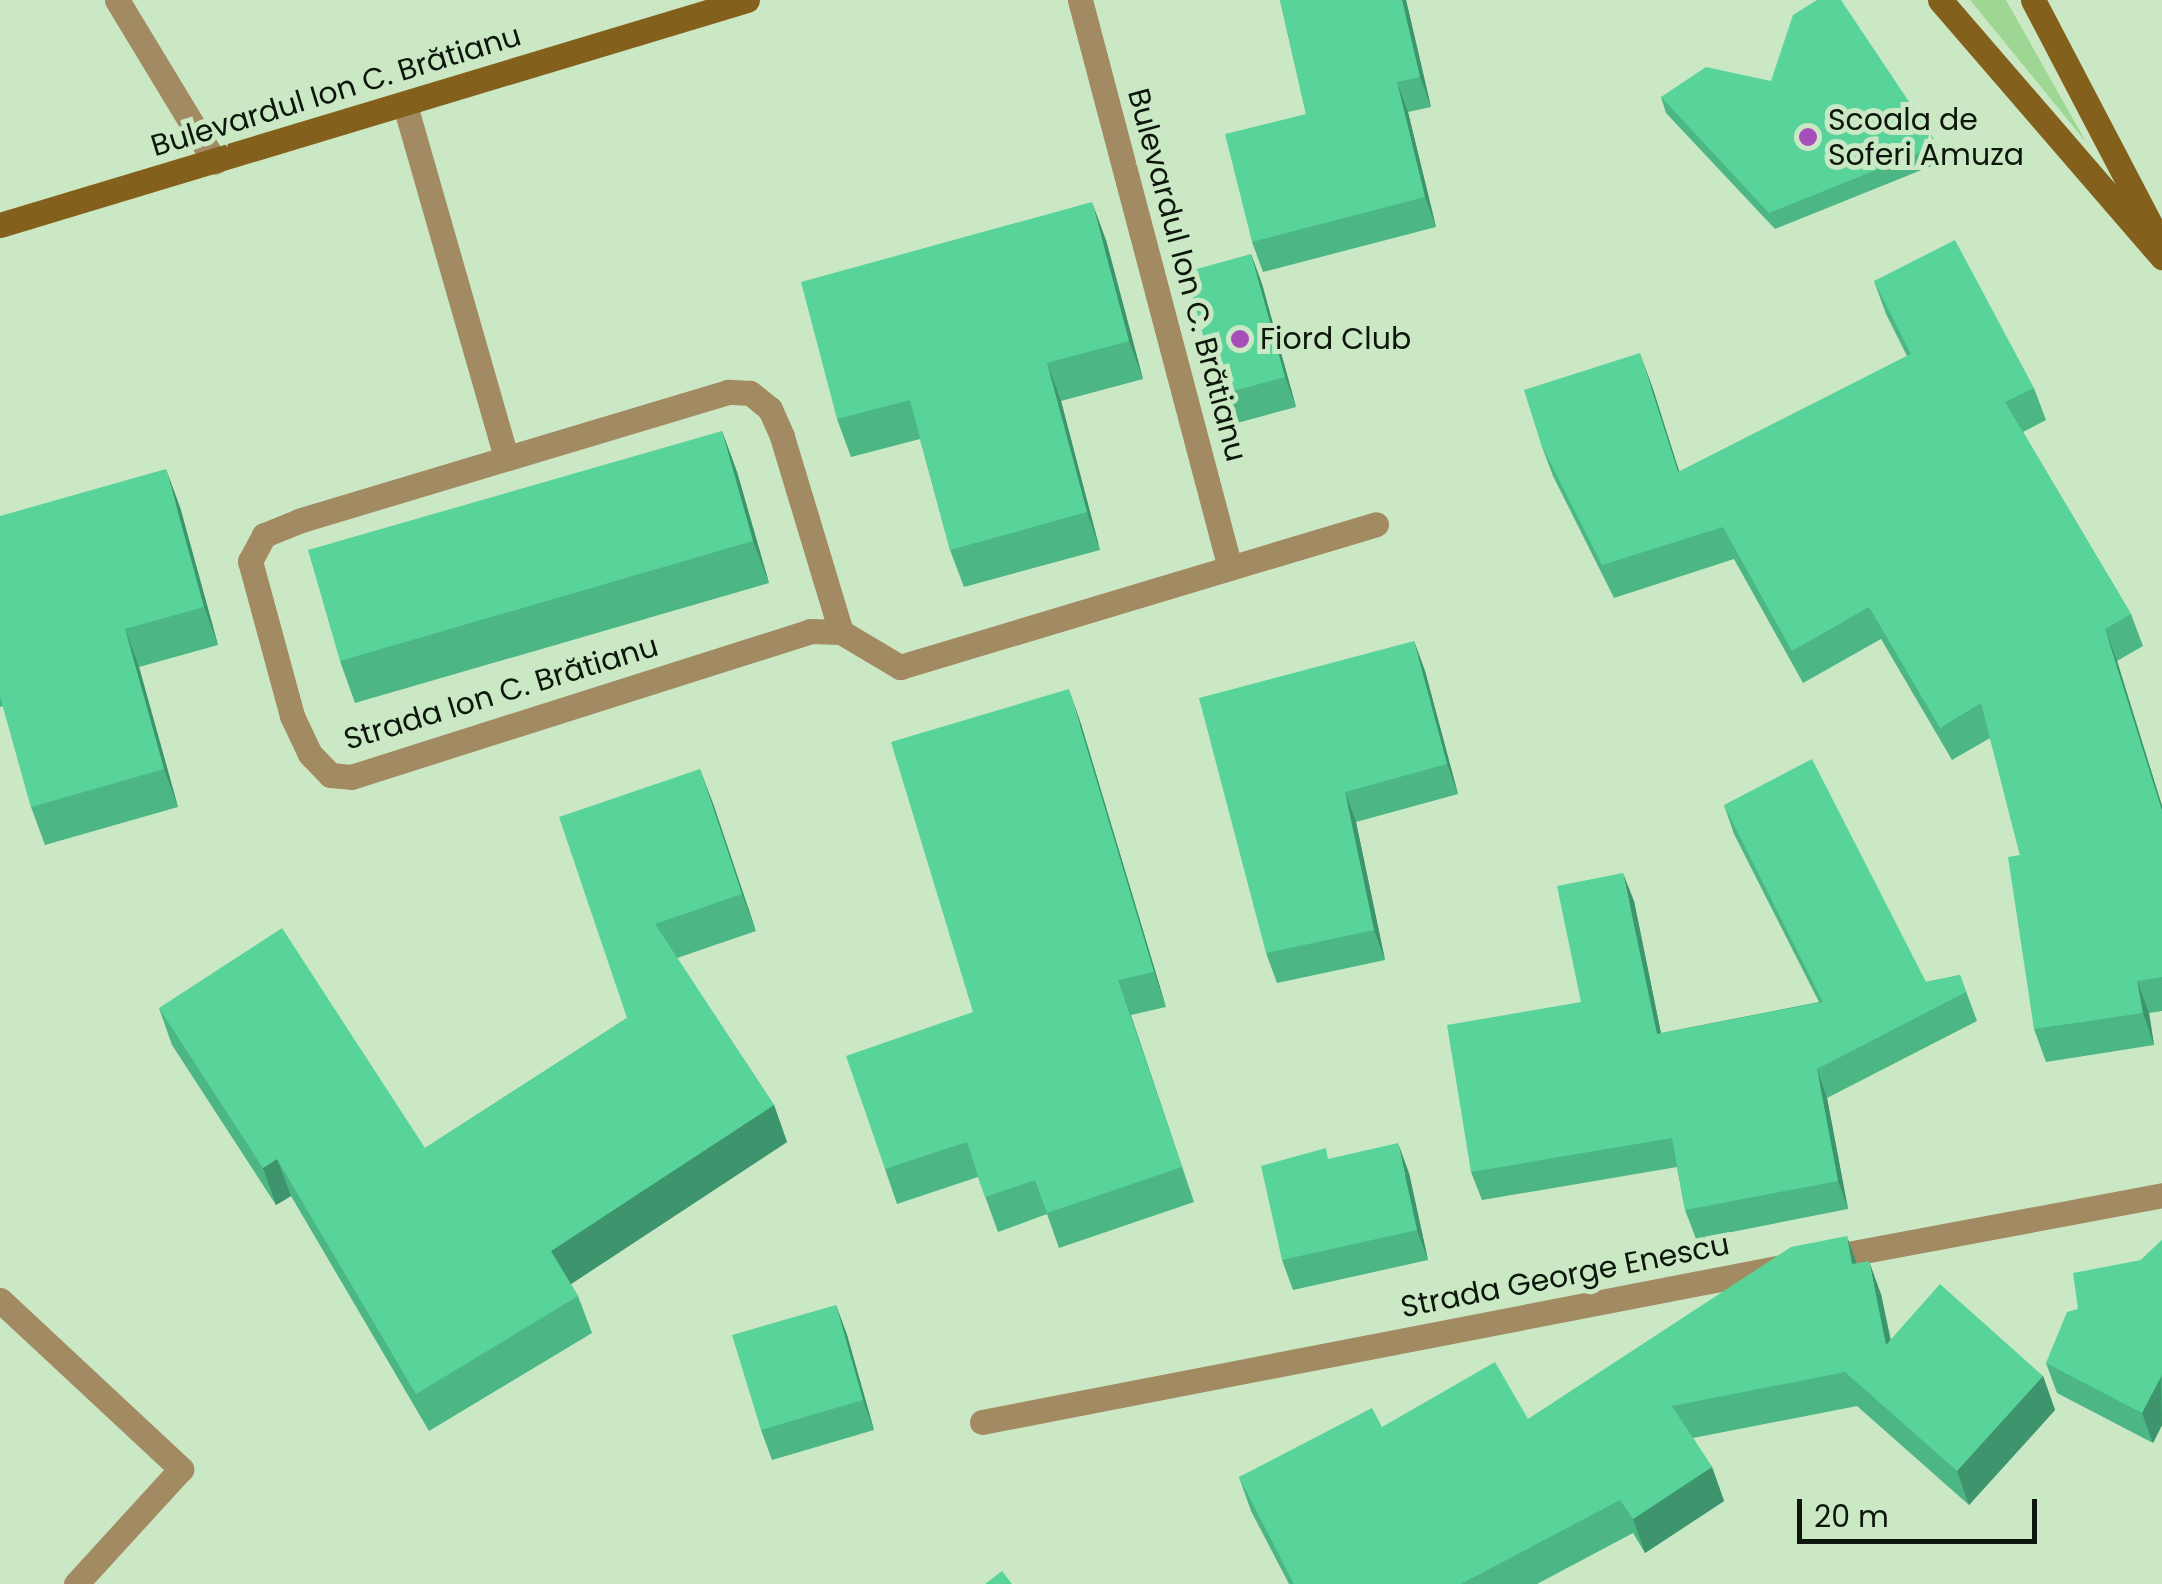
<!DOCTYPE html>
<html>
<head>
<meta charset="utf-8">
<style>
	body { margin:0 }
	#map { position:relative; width:2162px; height:1584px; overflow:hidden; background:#cbe8c5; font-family:Poppins,sans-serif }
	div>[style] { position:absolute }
	.green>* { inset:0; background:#9dd793 }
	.lane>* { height:25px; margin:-12.5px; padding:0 12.5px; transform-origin:12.5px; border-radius:12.5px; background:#a28a62 }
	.street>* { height:25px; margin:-12.5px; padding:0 12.5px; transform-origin:12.5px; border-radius:12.5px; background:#a28a62 }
	.secondary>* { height:25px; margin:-12.5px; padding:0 12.5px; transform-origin:12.5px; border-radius:12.5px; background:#83611c }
	.wall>* { inset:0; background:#4cb685 }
	.shaded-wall>* { inset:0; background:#3e946c }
	.building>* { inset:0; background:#58d49b }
	.dots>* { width:28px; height:28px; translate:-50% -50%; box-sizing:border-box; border:5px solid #cbe8c5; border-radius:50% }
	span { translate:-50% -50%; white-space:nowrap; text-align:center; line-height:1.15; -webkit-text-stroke:10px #cbe8c5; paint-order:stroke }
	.street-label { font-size:30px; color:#0c160a }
	.poi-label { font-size:30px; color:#0c160a }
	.left { translate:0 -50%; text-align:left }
	.scale { position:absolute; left:1797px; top:1499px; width:240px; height:45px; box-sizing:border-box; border:5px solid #0c160a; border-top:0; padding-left:12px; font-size:30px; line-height:35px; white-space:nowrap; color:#0c160a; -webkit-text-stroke:8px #cbe8c5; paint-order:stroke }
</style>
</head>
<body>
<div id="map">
	<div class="green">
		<i style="clip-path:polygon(1970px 0,2006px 0,2086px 142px)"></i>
	</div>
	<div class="lane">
		<i style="left:117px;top:0;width:189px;rotate:58.8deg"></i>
		<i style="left:0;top:1300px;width:248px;rotate:43deg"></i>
		<i style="left:181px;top:1469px;width:156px;rotate:132.4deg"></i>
	</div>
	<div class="street">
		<i style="left:1080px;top:0;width:587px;rotate:75.21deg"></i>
		<i style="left:405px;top:105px;width:367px;rotate:74deg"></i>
		<i style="left:841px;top:632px;width:205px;rotate:-106.8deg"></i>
		<i style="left:782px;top:436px;width:30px;rotate:-114deg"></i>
		<i style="left:770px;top:409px;width:26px;rotate:-141deg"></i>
		<i style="left:750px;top:393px;width:22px;rotate:-177deg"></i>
		<i style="left:728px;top:392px;width:448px;rotate:163.3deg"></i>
		<i style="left:299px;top:521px;width:38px;rotate:158deg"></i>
		<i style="left:264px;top:535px;width:30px;rotate:118deg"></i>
		<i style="left:250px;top:561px;width:161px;rotate:74.8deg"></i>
		<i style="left:292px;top:716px;width:42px;rotate:64.7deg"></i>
		<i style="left:310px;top:754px;width:29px;rotate:46deg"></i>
		<i style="left:330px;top:775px;width:21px;rotate:5deg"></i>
		<i style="left:351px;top:777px;width:482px;rotate:-17.6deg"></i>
		<i style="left:810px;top:631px;width:31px;rotate:2deg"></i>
		<i style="left:841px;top:632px;width:69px;rotate:30.7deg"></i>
		<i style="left:900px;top:667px;width:497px;rotate:-16.7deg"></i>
		<i style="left:1821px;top:1259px;width:347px;rotate:-10.6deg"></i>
		<i style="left:982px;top:1422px;width:815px;rotate:-10.97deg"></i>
	</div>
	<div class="secondary">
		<i style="left:1940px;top:0;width:340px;rotate:49.2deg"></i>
		<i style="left:2033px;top:0;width:263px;rotate:62.4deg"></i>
		<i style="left:0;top:225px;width:780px;rotate:-16.76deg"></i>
	</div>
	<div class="wall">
		<i style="clip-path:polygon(1280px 0,1406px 0,1431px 107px,1408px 112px,1436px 227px,1263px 272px,1252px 242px,1306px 114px)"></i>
		<i style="clip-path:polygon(1771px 81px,1938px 145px,1944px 161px,1775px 229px,1666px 113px,1661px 97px)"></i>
		<i style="clip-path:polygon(1106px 240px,1143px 379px,1061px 401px,1100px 550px,964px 587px,950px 550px,920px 439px,851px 457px,837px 419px)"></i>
		<i style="clip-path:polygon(1251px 254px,1262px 284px,1296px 407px,1230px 425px,1219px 395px)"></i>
		<i style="clip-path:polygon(1874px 281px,2034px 388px,2046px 420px,2023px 432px,2131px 614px,2143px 646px,2117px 661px,2162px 806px,2162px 1011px,2149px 1013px,2154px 1045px,2046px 1062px,2034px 1029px,2020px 855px,1990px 738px,1952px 760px,1881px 639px,1803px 683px,1734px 559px,1614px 598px,1553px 476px,1541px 444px,1652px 386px,1679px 472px,1907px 356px,1886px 314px)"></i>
		<i style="clip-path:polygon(722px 431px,737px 472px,769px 583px,355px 703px,340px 661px)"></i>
		<i style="clip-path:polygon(180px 507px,218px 645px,139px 667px,178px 807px,45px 845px,31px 807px,3px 706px,0 707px,0 516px)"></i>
		<i style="clip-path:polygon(1414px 641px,1425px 671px,1458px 794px,1356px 822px,1385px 960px,1277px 983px,1266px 953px)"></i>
		<i style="clip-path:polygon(1081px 724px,1166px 1007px,1131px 1015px,1194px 1202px,1059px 1248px,1047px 1214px,998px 1232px,978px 1177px,897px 1204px,885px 1169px,973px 1012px)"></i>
		<i style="clip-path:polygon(700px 769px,756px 931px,677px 958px,774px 1105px,787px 1142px,571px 1284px,578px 1296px,592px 1333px,429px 1431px,291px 1196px,276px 1205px,172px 1045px,159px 1008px,425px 1148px,627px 1018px)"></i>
		<i style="clip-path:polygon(1724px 805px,1926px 982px,1960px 975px,1977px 1021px,1827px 1098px,1848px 1209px,1696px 1239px,1685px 1210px,1677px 1167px,1482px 1200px,1471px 1172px,1581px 1002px,1634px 901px,1661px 1033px,1819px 1002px,1734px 834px)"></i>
		<i style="clip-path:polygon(1409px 1173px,1428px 1260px,1293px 1290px,1282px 1260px)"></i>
		<i style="clip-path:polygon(2162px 1240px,2162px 1425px,2153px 1443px,2057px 1393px,2046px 1363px,2078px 1309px,2141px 1260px)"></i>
		<i style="clip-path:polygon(1857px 1263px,1881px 1294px,1891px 1340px,2043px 1376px,2055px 1410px,1969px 1505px,1857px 1406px,1693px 1438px,1712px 1467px,1724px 1501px,1645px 1553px,1633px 1533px,1537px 1584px,1289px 1584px,1251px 1511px,1239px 1477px,1382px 1427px,1528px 1419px)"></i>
		<i style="clip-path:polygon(836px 1305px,847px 1335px,874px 1430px,772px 1460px,761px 1430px)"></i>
	</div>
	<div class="shaded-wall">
		<i style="clip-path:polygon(1402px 0,1406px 0,1431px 107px,1420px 77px)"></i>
		<i style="clip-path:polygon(1397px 82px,1408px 112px,1436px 227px,1425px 197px)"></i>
		<i style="clip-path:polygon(1092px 202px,1106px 240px,1143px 379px,1129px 341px)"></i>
		<i style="clip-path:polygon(1251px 254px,1262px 284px,1296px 407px,1285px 377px)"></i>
		<i style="clip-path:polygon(1640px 353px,1652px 386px,1690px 505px,1678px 472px)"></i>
		<i style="clip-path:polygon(1047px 363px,1061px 401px,1100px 550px,1087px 512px)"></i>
		<i style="clip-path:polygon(722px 431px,737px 472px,769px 583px,753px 541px)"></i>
		<i style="clip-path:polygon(166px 469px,180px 507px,218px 645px,204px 607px)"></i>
		<i style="clip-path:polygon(125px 629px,139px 667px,178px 807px,164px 769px)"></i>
		<i style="clip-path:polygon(2105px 629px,2117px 661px,2162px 806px,2162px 811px)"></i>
		<i style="clip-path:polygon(1414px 641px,1425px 671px,1458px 794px,1447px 764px)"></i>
		<i style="clip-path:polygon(1069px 689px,1081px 724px,1166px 1007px,1154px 972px)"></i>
		<i style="clip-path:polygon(700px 769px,714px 806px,756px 931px,742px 894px)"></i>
		<i style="clip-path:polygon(1345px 792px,1356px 822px,1385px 960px,1374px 930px)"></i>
		<i style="clip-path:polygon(1623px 873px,1634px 901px,1667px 1063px,1657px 1034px)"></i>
		<i style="clip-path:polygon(2137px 981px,2149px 1013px,2154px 1045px,2143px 1013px)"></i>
		<i style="clip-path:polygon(1817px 1069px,1827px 1098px,1848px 1209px,1838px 1181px)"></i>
		<i style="clip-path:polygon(774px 1105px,787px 1142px,565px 1288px,551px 1251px)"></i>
		<i style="clip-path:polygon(1398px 1143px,1409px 1173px,1428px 1260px,1417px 1230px)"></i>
		<i style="clip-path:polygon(277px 1159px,291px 1196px,276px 1205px,263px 1168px)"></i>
		<i style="clip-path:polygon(1847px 1236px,1859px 1270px,1852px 1264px)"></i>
		<i style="clip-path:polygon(1869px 1261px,1881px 1294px,1898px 1379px,1886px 1345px)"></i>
		<i style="clip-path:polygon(836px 1305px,847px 1335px,874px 1430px,863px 1400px)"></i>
		<i style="clip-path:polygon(2161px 1374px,2162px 1425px,2153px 1443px,2142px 1413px)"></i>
		<i style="clip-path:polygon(2043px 1376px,2055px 1410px,1969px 1505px,1957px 1471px)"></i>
		<i style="clip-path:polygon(1712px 1467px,1724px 1501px,1645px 1553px,1633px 1519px)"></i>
	</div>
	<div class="building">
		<i style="clip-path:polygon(1280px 0,1402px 0,1420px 77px,1397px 82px,1425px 197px,1252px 242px,1225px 134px,1306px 114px)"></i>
		<i style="clip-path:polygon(1817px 0,1841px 0,1938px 145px,1769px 213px,1661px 97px,1706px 67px,1771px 81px,1793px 15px)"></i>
		<i style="clip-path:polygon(1092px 202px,1129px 341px,1047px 363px,1087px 512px,950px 550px,910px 400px,837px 419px,801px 282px)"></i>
		<i style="clip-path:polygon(1955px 240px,2034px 388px,2005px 402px,2131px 614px,2105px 629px,2162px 811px,2162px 977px,2137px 981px,2143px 1013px,2034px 1029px,2008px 857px,2020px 855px,1981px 703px,1940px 728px,1869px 607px,1792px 651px,1723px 527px,1602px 565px,1541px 444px,1524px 390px,1640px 353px,1678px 472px,1911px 354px,1874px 281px)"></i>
		<i style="clip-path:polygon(1251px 254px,1285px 377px,1219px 395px,1186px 272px)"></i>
		<i style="clip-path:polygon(722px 431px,753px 541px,340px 661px,308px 550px)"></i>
		<i style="clip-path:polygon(166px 469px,204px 607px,125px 629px,164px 769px,31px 807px,0 696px,0 516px)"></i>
		<i style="clip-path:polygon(1414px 641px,1447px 764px,1345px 792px,1374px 930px,1266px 953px,1199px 698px)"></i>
		<i style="clip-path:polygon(1069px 689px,1154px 972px,1118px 980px,1182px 1167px,1047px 1213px,1035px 1180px,985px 1197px,967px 1142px,885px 1169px,846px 1056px,973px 1012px,891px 742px)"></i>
		<i style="clip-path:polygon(1812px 759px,1926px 982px,1960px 975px,1966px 992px,1817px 1069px,1838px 1181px,1685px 1210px,1672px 1138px,1471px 1172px,1447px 1025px,1581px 1002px,1557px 886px,1623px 873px,1657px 1034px,1823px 1002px,1724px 805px)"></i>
		<i style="clip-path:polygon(700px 769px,742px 894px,655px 924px,774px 1105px,551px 1251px,578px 1296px,416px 1394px,277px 1159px,263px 1168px,159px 1008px,282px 928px,425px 1148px,627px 1018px,559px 817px)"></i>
		<i style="clip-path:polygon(1398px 1143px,1417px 1230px,1282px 1260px,1261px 1166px,1326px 1148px,1328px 1159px)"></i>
		<i style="clip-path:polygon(1847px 1236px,1852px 1264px,1869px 1261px,1886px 1345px,1940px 1284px,2043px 1376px,1957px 1471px,1845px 1372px,1672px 1406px,1712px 1467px,1633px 1519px,1620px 1500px,1461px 1584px,1294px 1584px,1239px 1477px,1372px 1408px,1382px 1427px,1495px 1362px,1528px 1419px,1791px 1247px)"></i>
		<i style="clip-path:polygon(2162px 1240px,2162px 1375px,2142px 1413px,2046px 1363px,2067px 1312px,2078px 1309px,2073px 1273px,2141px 1260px)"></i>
		<i style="clip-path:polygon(836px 1305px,863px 1400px,761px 1430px,732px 1335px)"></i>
		<i style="clip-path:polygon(1002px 1571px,1012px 1584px,985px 1584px)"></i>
	</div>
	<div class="dots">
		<i style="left:1808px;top:137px;background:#a84eba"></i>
		<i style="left:1240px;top:339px;background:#a84eba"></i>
	</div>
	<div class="street-label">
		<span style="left:336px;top:91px;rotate:-17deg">Bulevardul Ion C. Brătianu</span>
		<span style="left:1187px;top:275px;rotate:75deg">Bulevardul Ion C. Brătianu</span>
		<span style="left:501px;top:693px;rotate:-17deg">Strada Ion C. Brătianu</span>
		<span style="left:1565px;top:1276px;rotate:-11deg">Strada George Enescu</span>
	</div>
	<div class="poi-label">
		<span class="left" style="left:1828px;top:137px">Scoala de<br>Soferi Amuza</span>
		<span class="left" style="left:1260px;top:339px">Fiord Club</span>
	</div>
	<div class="scale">20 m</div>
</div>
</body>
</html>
